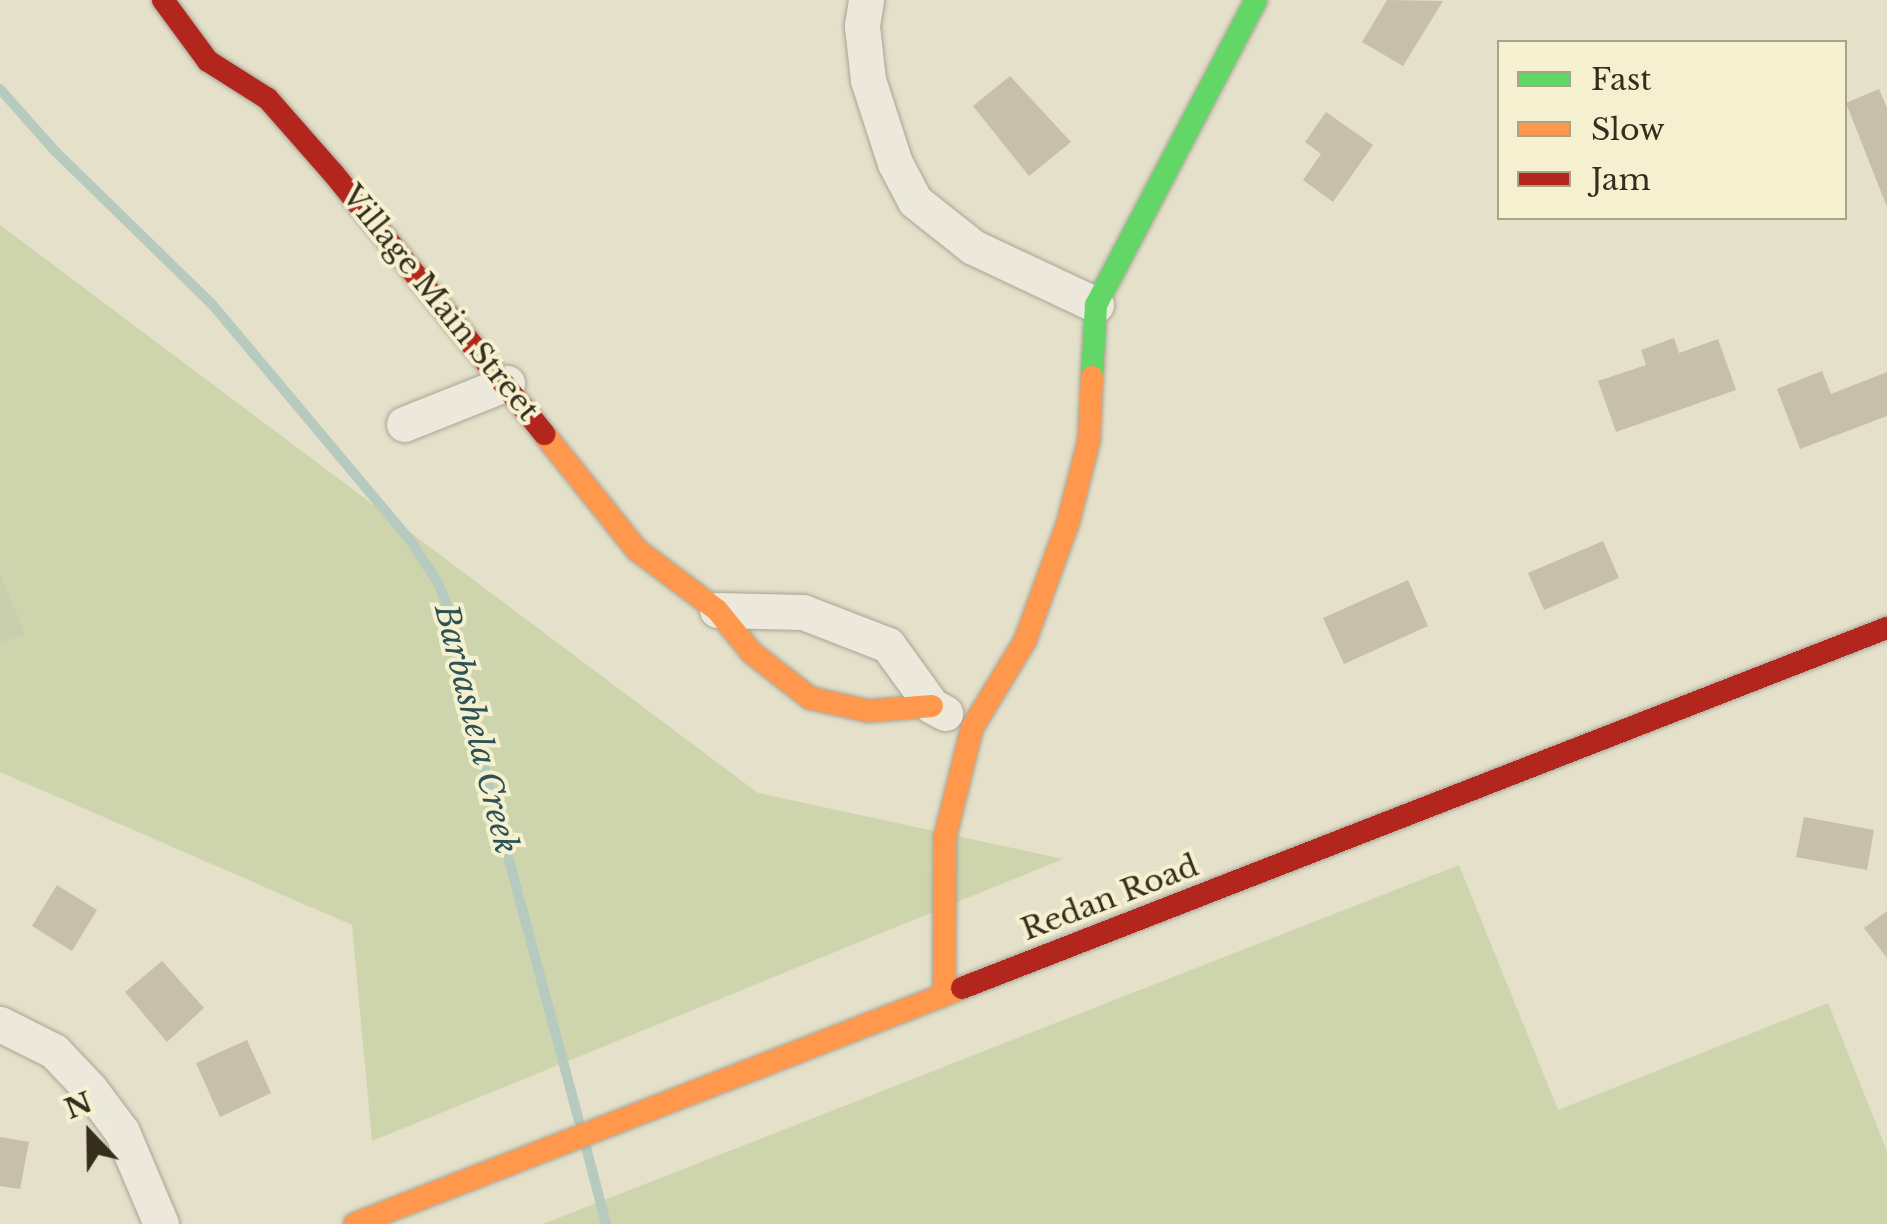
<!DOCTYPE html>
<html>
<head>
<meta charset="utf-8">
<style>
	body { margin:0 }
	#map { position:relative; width:1887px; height:1224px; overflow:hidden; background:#e4e0ca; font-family:"Libre Baskerville",serif }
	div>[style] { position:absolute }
	.green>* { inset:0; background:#ced5ac }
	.cemetery>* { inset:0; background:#c9ceac }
	.stream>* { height:10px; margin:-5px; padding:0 5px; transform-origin:5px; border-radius:5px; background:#b6cac0 }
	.building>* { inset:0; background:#c7beab }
	.roads { filter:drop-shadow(0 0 2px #a9a494) drop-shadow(0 0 2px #a9a494) }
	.street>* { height:35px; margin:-17.5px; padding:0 17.5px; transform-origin:17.5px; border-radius:17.5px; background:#ece9dc }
	.fast>* { height:22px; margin:-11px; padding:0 11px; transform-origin:11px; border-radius:11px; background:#63d668 }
	.slow>* { height:22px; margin:-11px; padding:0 11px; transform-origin:11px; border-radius:11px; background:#ff974d }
	.jam>* { height:22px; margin:-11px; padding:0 11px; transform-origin:11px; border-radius:11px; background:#b3261e }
	span { translate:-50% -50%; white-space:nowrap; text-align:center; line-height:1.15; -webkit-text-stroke:8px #f5f1d0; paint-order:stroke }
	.street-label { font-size:30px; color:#362d1d }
	.water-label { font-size:32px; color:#2c5256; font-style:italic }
	.legend { position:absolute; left:1497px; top:40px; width:350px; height:180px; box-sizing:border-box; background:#f5f1d0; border:2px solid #a9a388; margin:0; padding:12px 18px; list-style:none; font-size:30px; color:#362d1d }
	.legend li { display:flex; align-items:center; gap:20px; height:50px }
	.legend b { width:50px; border:2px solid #a9a388 }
	.north { position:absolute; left:40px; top:1084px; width:100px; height:100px; -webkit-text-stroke:8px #f5f1d0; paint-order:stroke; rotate:338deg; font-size:28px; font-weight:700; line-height:40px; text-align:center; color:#362d1d }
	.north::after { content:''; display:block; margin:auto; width:35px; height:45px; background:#362d1d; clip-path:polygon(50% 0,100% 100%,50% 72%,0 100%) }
</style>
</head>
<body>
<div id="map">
	<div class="green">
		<i style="clip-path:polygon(0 225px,758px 793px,1063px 859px,372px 1141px,352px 925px,0 772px)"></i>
		<i style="clip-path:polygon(1459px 865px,1558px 1110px,1828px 1003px,1887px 1151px,1887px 1224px,543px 1224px)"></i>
	</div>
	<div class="cemetery">
		<i style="clip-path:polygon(0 573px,25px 634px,0 644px)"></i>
	</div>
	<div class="stream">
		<i style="left:0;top:89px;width:84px;rotate:48.4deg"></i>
		<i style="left:56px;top:152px;width:216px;rotate:44.3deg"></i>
		<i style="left:211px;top:303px;width:309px;rotate:50deg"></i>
		<i style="left:410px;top:540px;width:51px;rotate:56.9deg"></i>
		<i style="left:438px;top:583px;width:52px;rotate:68.4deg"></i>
		<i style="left:457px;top:631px;width:88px;rotate:80.9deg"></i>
		<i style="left:471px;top:718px;width:417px;rotate:75deg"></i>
		<i style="left:586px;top:1147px;width:80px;rotate:75.4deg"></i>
	</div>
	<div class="building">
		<i style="clip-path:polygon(1387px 0,1443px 1px,1403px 66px,1362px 42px)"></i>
		<i style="clip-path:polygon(1010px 76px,1071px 142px,1029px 176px,973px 106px)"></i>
		<i style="clip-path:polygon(1879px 89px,1887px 108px,1887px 207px,1846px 103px)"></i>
		<i style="clip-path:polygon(1326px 112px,1373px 145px,1333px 202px,1303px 180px,1321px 154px,1305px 142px)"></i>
		<i style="clip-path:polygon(1674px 338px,1679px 353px,1718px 339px,1736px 390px,1616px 432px,1598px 381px,1646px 365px,1641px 350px)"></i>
		<i style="clip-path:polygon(1822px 371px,1831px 394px,1887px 372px,1887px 416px,1800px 449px,1777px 389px)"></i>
		<i style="clip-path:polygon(1603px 541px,1619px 578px,1544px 610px,1528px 573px)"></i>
		<i style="clip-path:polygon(1408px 580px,1428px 626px,1344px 664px,1323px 618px)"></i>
		<i style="clip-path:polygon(1804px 817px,1874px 830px,1867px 870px,1796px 857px)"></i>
		<i style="clip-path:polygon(57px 885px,97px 910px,72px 951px,32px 926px)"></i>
		<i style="clip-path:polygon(1887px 911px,1887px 958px,1864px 928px)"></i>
		<i style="clip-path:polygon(162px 961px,204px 1008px,167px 1042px,125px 992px)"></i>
		<i style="clip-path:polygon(247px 1040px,271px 1093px,220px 1117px,196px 1063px)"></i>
		<i style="clip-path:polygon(0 1137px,29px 1142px,20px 1189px,0 1186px)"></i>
	</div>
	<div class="roads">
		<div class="street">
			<i style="left:866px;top:0;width:26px;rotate:99deg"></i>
			<i style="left:862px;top:26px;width:54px;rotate:83.7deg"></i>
			<i style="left:868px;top:80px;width:87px;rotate:72deg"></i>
			<i style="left:895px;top:163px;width:43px;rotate:62.2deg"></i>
			<i style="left:915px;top:201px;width:74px;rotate:38.4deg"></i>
			<i style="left:973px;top:247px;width:136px;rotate:25.2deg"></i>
			<i style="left:404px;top:424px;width:111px;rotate:-21.7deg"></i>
			<i style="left:717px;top:610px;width:86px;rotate:1.3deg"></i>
			<i style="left:803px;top:612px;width:91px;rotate:21.2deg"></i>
			<i style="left:888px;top:645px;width:75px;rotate:54.2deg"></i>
			<i style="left:932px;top:706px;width:15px;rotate:28deg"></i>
			<i style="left:0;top:1024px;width:60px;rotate:26.6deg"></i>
			<i style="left:54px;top:1051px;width:52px;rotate:46.5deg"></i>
			<i style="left:90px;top:1089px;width:54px;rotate:53.3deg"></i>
			<i style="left:122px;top:1132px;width:100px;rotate:67deg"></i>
		</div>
		<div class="fast">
			<i style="left:1092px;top:377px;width:72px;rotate:-86.8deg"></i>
			<i style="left:1096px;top:305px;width:344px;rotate:-62.3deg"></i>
		</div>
		<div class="slow">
			<i style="left:544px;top:434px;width:149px;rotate:51.3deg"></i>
			<i style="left:637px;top:550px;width:100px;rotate:36.9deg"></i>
			<i style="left:717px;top:610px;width:55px;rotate:50.9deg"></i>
			<i style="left:752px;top:653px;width:73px;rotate:37.8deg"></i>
			<i style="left:810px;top:698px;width:59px;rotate:12.6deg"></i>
			<i style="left:868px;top:711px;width:64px;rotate:-4.5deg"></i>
			<i style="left:944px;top:995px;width:158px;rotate:-89.6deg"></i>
			<i style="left:945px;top:837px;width:112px;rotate:-76.1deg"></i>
			<i style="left:972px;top:728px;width:102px;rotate:-58.7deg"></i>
			<i style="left:1025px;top:641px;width:126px;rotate:-70deg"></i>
			<i style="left:1068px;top:523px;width:86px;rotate:-75.8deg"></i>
			<i style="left:1089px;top:440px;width:63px;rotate:-87.3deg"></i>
			<i style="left:355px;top:1224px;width:651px;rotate:-21.25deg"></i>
		</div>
		<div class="jam">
			<i style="left:163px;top:0;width:76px;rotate:53.6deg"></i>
			<i style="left:208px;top:61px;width:71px;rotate:32.3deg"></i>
			<i style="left:268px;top:99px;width:98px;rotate:48.7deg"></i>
			<i style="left:333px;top:173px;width:336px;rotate:51deg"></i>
			<i style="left:962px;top:988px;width:993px;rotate:-21.27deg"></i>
		</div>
	</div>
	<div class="street-label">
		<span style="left:440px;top:303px;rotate:51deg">Village Main Street</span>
		<span style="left:1110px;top:898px;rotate:-21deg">Redan Road</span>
	</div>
	<div class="water-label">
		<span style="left:476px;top:729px;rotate:76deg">Barbashela Creek</span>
	</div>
	<ul class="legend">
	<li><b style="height:12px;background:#63d668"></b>Fast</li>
	<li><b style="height:12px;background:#ff974d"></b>Slow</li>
	<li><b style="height:12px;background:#b3261e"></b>Jam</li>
	</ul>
	<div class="north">N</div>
</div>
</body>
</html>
